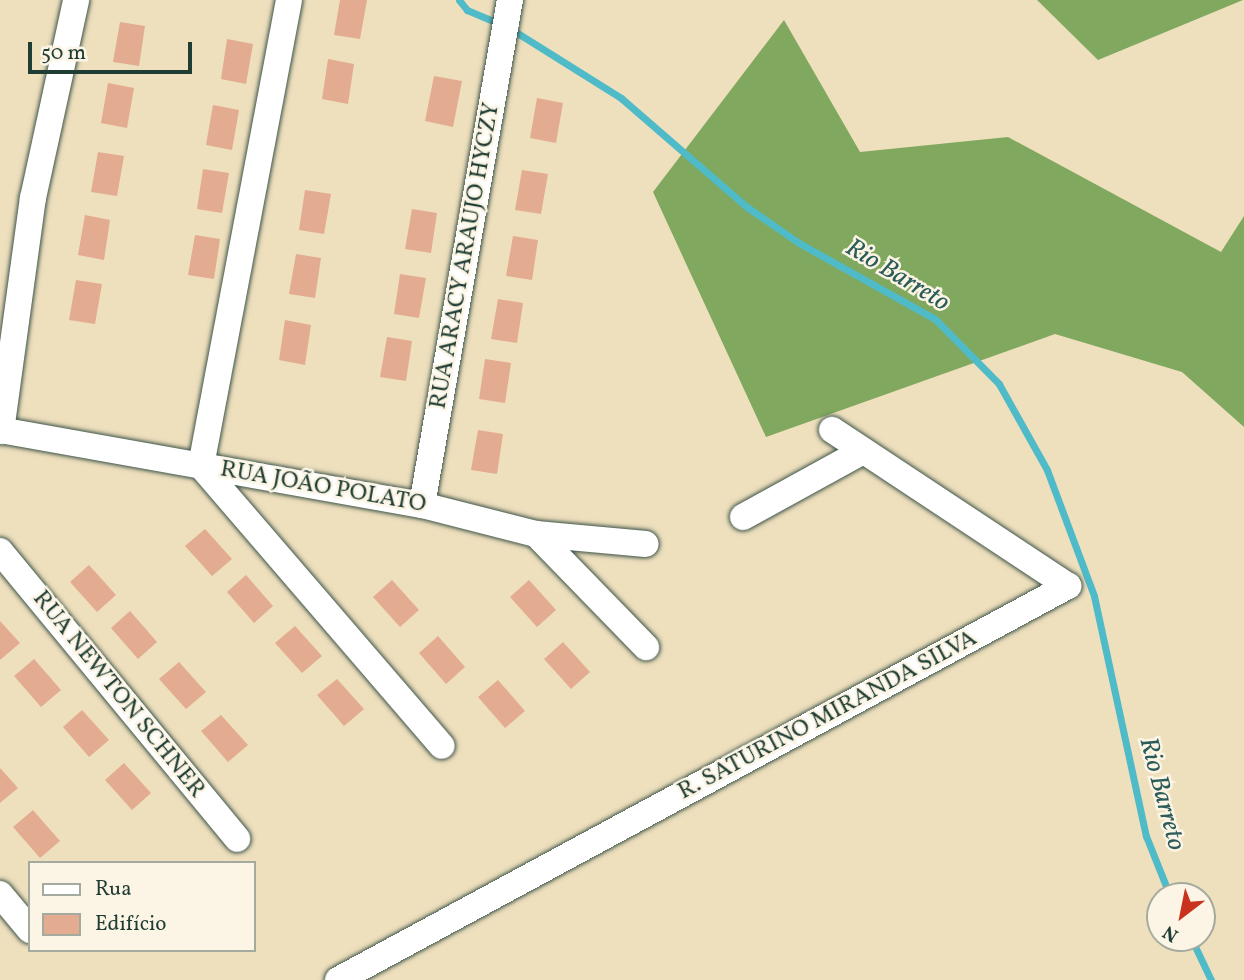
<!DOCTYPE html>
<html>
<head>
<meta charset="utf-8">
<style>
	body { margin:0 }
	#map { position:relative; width:1244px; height:980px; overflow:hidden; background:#eedfbd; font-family:Vollkorn,serif }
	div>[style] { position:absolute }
	.forest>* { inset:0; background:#80a85f }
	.stream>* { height:7px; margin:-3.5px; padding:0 3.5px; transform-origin:3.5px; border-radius:3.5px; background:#4fbbc9 }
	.building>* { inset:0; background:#e3ac91 }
	.roads { filter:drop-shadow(0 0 2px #3e5549) drop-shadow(0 0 2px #3e5549) }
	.minor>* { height:26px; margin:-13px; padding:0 13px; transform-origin:13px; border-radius:13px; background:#fff }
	span { translate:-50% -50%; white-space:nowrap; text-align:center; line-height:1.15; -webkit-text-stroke:5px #fcf5e5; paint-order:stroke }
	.street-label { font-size:24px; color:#1f3d34 }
	.water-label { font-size:26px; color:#2b5c59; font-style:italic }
	.legend { position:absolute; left:28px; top:861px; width:228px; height:91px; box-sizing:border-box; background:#fcf5e5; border:2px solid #a4ab9e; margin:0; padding:9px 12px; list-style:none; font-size:21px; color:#1f3d34 }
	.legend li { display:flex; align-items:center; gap:14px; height:35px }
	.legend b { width:35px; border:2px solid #a4ab9e }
	.north { position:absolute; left:1146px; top:882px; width:70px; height:70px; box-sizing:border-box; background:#fcf5e5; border:2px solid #a4ab9e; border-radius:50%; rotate:212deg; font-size:19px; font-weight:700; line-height:28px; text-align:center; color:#1f3d34 }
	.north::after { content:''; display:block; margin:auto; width:24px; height:32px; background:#c8321e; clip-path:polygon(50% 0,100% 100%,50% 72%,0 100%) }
	.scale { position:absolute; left:28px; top:42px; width:164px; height:32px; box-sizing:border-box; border:4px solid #1f3d34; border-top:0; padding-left:9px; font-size:21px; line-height:24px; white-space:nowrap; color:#1f3d34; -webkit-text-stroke:5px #fcf5e5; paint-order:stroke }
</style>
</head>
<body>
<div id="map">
	<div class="forest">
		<i style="clip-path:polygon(1037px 0,1243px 0,1098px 60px)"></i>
		<i style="clip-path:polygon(784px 20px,860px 152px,1008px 137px,1221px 252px,1244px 216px,1244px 427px,1182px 372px,1055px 334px,766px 437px,653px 192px)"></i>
	</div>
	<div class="stream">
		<i style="left:459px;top:0;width:13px;rotate:51deg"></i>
		<i style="left:467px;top:10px;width:36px;rotate:23deg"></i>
		<i style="left:511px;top:29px;width:130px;rotate:32.1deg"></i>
		<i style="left:621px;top:98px;width:167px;rotate:40.9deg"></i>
		<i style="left:747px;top:207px;width:63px;rotate:34.7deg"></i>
		<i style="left:799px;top:243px;width:156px;rotate:29.2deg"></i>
		<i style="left:935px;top:319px;width:91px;rotate:45.4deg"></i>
		<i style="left:999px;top:384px;width:98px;rotate:60.8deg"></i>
		<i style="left:1047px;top:470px;width:134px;rotate:69.5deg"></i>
		<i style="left:1094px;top:596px;width:246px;rotate:77.8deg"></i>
		<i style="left:1146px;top:836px;width:65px;rotate:68.2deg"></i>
		<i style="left:1191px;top:938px;width:47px;rotate:64.5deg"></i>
	</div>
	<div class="building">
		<i style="clip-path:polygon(340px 0,367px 0,360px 39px,334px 35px)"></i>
		<i style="clip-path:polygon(120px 22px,145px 26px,139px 66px,113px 62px)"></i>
		<i style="clip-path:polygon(227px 39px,253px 44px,246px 84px,221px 79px)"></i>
		<i style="clip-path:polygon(328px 59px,354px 64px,348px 104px,322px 99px)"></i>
		<i style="clip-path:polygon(434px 76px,462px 81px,453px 127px,425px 121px)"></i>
		<i style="clip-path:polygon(108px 83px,134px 88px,127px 128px,101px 123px)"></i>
		<i style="clip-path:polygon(537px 98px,563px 103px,556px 143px,530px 138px)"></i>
		<i style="clip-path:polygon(213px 105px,239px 110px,232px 150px,206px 145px)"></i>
		<i style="clip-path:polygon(98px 152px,124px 156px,117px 196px,91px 192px)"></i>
		<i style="clip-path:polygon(203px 169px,229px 173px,222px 213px,197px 209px)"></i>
		<i style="clip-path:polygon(522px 170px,548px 174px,541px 214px,515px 210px)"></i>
		<i style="clip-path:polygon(305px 190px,331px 194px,324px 234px,299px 230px)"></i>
		<i style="clip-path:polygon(412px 209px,437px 213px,431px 253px,405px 249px)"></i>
		<i style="clip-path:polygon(85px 215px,110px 220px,104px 260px,78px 255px)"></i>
		<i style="clip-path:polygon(195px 235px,220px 239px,214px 279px,188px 275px)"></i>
		<i style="clip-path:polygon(513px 236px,538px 240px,532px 280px,506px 276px)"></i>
		<i style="clip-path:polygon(296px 254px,321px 258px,315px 298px,289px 294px)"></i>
		<i style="clip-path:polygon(400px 274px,426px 278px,419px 318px,394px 314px)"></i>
		<i style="clip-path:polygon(76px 280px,102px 284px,95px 324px,69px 320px)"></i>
		<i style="clip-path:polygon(498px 299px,523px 303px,517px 343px,491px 339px)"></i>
		<i style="clip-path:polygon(285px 320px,311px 325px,305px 365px,279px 360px)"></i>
		<i style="clip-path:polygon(387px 337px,412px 341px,406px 381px,380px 377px)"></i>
		<i style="clip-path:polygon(485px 359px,511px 363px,505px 403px,479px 399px)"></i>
		<i style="clip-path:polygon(478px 430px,503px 434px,497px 474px,471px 470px)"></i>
		<i style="clip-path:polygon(205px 529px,232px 559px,212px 576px,185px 546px)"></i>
		<i style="clip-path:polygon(89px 565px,116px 595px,97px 612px,70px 582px)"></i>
		<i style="clip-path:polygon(246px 575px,273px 606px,254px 623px,227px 592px)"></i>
		<i style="clip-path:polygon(392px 580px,419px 610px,400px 627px,373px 597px)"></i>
		<i style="clip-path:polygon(529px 580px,556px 610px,537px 627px,510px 597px)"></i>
		<i style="clip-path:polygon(130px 611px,157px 642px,138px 659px,111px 628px)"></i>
		<i style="clip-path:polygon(0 621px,20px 643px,0 660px)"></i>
		<i style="clip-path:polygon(295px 626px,322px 656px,302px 673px,275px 643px)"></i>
		<i style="clip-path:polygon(438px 636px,465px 667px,446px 684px,419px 653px)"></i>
		<i style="clip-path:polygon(563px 642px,590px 672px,571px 689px,544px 659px)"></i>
		<i style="clip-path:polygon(34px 659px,61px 690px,41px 707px,14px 676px)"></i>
		<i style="clip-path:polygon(179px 662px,206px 692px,186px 709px,159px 679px)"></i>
		<i style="clip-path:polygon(337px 679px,364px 709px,344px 726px,317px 695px)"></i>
		<i style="clip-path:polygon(498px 680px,525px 711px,505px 728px,478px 697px)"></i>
		<i style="clip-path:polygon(82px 710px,109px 740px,89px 757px,63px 727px)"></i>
		<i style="clip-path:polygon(221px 715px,248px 745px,228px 762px,201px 731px)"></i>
		<i style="clip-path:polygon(124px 763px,151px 793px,132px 810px,105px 780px)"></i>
		<i style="clip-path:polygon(0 768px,18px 788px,0 803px)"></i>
		<i style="clip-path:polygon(33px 810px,60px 841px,40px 858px,13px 827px)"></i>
	</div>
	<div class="roads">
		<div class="minor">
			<i style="left:289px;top:0;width:474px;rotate:100.7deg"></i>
			<i style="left:201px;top:466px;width:369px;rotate:49.3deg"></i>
			<i style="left:0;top:430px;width:429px;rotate:10.1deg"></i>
			<i style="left:422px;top:505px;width:118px;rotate:14.3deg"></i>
			<i style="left:536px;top:534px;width:110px;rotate:5.2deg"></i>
			<i style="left:1px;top:431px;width:235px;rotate:-82.2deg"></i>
			<i style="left:33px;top:198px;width:203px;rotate:-77.7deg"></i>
			<i style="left:422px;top:505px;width:513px;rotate:-80.12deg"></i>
			<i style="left:743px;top:517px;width:137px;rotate:-28.8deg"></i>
			<i style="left:536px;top:534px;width:158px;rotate:45.8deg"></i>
			<i style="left:0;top:551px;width:373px;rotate:50.5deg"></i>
			<i style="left:0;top:894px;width:47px;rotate:50.2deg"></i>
			<i style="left:338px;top:980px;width:830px;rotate:-28.36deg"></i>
			<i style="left:1068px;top:586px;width:283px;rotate:-146.5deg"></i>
		</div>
	</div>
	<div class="street-label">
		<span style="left:466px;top:256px;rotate:-80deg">RUA ARACY ARAUJO HYCZY</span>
		<span style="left:323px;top:488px;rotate:10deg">RUA JOÃO POLATO</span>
		<span style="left:118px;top:695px;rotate:51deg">RUA NEWTON SCHNER</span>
		<span style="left:828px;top:716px;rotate:-28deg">R. SATURINO MIRANDA SILVA</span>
	</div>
	<div class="water-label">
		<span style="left:897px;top:276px;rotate:31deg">Rio Barreto</span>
		<span style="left:1161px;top:794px;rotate:75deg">Rio Barreto</span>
	</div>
	<ul class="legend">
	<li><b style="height:9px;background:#fff"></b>Rua</li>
	<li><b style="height:19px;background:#e3ac91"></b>Edifício</li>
	</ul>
	<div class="north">N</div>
	<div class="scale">50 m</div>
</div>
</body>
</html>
